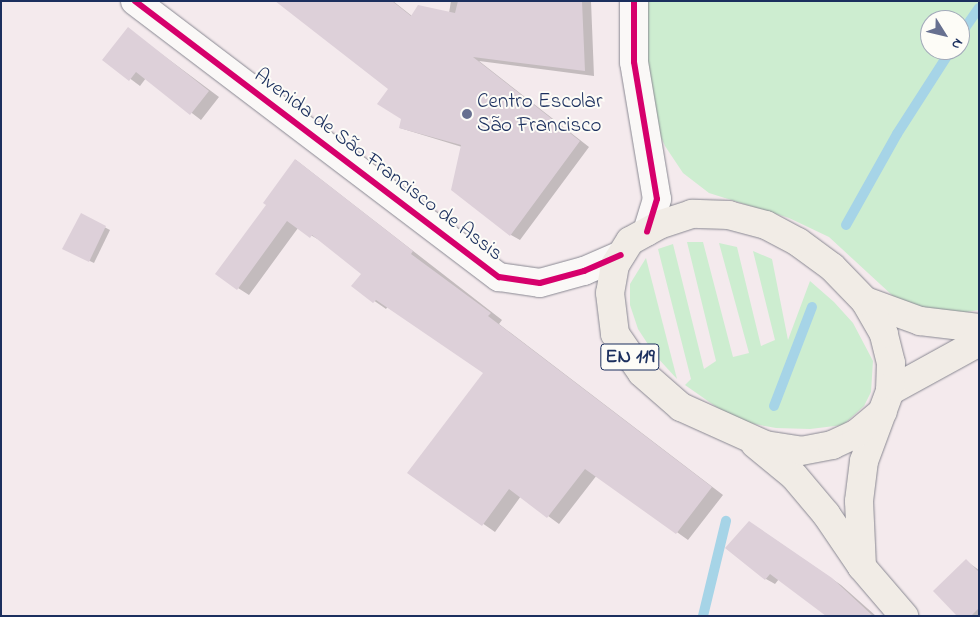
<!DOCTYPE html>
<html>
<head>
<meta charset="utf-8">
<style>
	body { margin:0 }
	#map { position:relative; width:980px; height:617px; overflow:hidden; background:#f4eaed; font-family:"Indie Flower",sans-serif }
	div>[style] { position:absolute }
	.green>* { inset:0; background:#cdedd0 }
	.shadow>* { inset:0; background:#0003 }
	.stream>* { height:10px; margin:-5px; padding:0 5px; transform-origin:5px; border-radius:5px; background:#a6d4e7 }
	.building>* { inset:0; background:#ddd0d9 }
	.roads { filter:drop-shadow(0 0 1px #898892) drop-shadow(0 0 1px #898892) }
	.tertiary>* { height:28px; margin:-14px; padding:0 14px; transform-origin:14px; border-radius:14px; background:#faf8f7 }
	.primary>* { height:28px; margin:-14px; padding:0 14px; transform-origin:14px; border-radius:14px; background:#f1ece6 }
	.cycleway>* { height:6px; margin:-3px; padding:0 3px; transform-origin:3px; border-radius:3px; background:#d6006c }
	.dots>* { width:14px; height:14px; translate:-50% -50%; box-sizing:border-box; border:2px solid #fdfcf7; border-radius:50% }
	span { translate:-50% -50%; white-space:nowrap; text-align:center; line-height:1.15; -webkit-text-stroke:4px #fdfcf7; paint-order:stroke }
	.shield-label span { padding:1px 4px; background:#fdfcf7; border:1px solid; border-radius:4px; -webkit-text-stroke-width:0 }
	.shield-label { font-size:20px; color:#1b2f5e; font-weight:700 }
	.poi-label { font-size:21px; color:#1b2f5e }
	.left { translate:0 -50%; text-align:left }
	.street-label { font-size:21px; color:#1b2f5e }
	.frame { position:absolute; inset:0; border:2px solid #1b2f5e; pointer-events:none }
	.north { position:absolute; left:920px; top:10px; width:50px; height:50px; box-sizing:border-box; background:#fdfcf7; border:1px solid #a3aaba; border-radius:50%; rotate:126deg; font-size:14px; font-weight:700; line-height:20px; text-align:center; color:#1b2f5e }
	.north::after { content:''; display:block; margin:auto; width:18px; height:22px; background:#677090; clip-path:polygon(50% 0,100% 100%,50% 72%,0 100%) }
</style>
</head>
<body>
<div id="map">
	<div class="green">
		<i style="clip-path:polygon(evenodd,642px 1px,979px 1px,979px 310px,954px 314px,920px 310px,893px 296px,829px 237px,789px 218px,709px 193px,683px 173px,665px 146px,647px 105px,642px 1px,930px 20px,960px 20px,960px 50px,930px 50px,930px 20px)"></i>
		<i style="clip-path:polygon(687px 242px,703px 242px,733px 357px,749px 353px,719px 243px,737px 247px,761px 346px,775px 340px,753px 251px,772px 259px,788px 340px,810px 281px,834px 302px,853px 323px,873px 361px,871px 392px,864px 406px,843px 425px,810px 429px,776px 428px,749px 423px,725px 413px,685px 385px,691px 379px,658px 249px,673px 244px,704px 369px,716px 361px)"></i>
		<i style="clip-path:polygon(646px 258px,677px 379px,655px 355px,638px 329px,630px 305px,630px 284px)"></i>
	</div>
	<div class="shadow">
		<i style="clip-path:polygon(277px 1px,393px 1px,412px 16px,449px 13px,451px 1px,591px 1px,594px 76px,479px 61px,589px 147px,520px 240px,511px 235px,462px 147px,400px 128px,402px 118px,390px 89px)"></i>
		<i style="clip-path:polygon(128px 29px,219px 97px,201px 120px,146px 78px,140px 86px,104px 59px)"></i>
		<i style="clip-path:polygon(296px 160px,502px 320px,499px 324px,723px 495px,688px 540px,597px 475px,559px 524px,521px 496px,495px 532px,409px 472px,485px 373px,388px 306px,386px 309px,353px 286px,363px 273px,323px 242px,298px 228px,249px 295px,238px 288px,268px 205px)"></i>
		<i style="clip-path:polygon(81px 215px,110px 230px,94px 263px,69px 251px)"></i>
		<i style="clip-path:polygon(758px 528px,841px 585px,876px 616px,828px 616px,779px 579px,775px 584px,766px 579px,726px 548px)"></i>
		<i style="clip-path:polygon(966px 561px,979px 570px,979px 616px,959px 616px)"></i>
	</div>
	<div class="stream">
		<i style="left:960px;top:35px;width:33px;rotate:-55deg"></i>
		<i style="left:846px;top:225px;width:104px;rotate:-60.7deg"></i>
		<i style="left:897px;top:134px;width:100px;rotate:-57.3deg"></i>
		<i style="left:774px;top:406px;width:106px;rotate:-69deg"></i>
		<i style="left:703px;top:616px;width:98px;rotate:-76.4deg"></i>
	</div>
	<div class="building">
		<i style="clip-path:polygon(275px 1px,392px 1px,411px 16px,418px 5px,455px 13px,458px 1px,582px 1px,585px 71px,473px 57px,580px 141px,510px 236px,451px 190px,461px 145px,399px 128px,401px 119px,377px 104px,388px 89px)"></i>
		<i style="clip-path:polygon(128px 27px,209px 91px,190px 115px,136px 72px,129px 81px,102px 60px)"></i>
		<i style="clip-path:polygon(295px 159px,413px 251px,411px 254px,491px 313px,488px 316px,712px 487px,676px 534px,585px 469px,547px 518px,509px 489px,482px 526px,407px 473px,483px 373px,376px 300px,373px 303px,351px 286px,361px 274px,312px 235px,310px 238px,287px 221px,237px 290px,215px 274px,266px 205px,263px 203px)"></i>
		<i style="clip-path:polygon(81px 213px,106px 226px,89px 262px,62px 249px)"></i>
		<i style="clip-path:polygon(749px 521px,832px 578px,873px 616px,826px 616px,770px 574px,765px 580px,725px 548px)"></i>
		<i style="clip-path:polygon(966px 559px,979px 572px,979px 608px,971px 616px,957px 616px,933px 591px)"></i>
	</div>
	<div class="roads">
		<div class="tertiary">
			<i style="left:135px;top:1px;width:457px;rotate:37.2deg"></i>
			<i style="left:499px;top:277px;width:41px;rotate:8.3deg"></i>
			<i style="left:540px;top:283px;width:46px;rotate:-15.3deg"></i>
			<i style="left:584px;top:271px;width:40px;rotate:-23.4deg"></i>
			<i style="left:634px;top:1px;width:61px;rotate:90deg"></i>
			<i style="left:634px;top:62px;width:139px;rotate:80.5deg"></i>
			<i style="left:657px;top:199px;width:34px;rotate:107deg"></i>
		</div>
		<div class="primary">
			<i style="left:865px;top:301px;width:59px;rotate:20deg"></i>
			<i style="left:920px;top:321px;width:59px;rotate:6.8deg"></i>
			<i style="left:890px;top:391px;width:102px;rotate:-28.8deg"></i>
			<i style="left:755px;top:444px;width:50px;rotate:39.4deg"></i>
			<i style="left:794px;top:476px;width:50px;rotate:49.9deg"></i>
			<i style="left:826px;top:514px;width:64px;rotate:55.8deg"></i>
			<i style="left:862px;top:567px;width:65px;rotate:49.4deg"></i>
			<i style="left:862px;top:567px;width:66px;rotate:-92.6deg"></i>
			<i style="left:859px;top:501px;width:40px;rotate:-82.9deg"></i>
			<i style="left:864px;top:461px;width:75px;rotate:-69.6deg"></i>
			<i style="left:890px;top:391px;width:28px;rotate:-88deg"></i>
			<i style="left:891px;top:363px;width:30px;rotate:-104deg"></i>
			<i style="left:884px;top:334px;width:38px;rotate:-120deg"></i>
			<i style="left:865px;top:301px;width:47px;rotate:-134.1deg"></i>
			<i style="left:832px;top:267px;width:42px;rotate:-143.7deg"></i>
			<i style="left:798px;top:242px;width:36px;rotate:-152deg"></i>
			<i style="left:766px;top:225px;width:38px;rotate:-165deg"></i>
			<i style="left:729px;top:215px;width:37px;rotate:-178deg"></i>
			<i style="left:692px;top:214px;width:35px;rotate:162deg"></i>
			<i style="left:659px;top:225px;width:33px;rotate:151deg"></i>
			<i style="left:630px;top:241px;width:28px;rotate:122deg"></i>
			<i style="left:615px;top:265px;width:28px;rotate:100deg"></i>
			<i style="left:610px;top:293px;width:41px;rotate:83deg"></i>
			<i style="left:615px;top:334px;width:47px;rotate:55.3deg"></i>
			<i style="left:642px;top:373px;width:52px;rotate:41.1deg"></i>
			<i style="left:681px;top:407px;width:92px;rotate:24.3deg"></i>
			<i style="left:765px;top:445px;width:36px;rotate:9deg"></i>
			<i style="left:801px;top:451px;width:32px;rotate:-11deg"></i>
			<i style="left:832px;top:445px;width:26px;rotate:-25deg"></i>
			<i style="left:856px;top:434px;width:35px;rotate:-40deg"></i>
		</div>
	</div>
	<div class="cycleway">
		<i style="left:135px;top:1px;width:457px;rotate:37.2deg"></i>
		<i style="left:499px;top:277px;width:41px;rotate:8.3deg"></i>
		<i style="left:540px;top:283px;width:46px;rotate:-15.3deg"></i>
		<i style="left:584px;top:271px;width:40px;rotate:-23.4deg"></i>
		<i style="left:634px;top:1px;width:61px;rotate:90deg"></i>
		<i style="left:634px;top:62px;width:139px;rotate:80.5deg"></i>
		<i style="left:657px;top:199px;width:34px;rotate:107deg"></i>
	</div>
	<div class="dots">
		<i style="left:467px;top:114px;background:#677090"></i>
	</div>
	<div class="shield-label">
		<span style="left:630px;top:357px">EN 119</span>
	</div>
	<div class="poi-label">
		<span class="left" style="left:477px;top:114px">Centro Escolar<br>São Francisco</span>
	</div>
	<div class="street-label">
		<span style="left:378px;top:165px;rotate:37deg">Avenida de São Francisco de Assis</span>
	</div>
	<div class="frame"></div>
	<div class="north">N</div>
</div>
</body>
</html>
